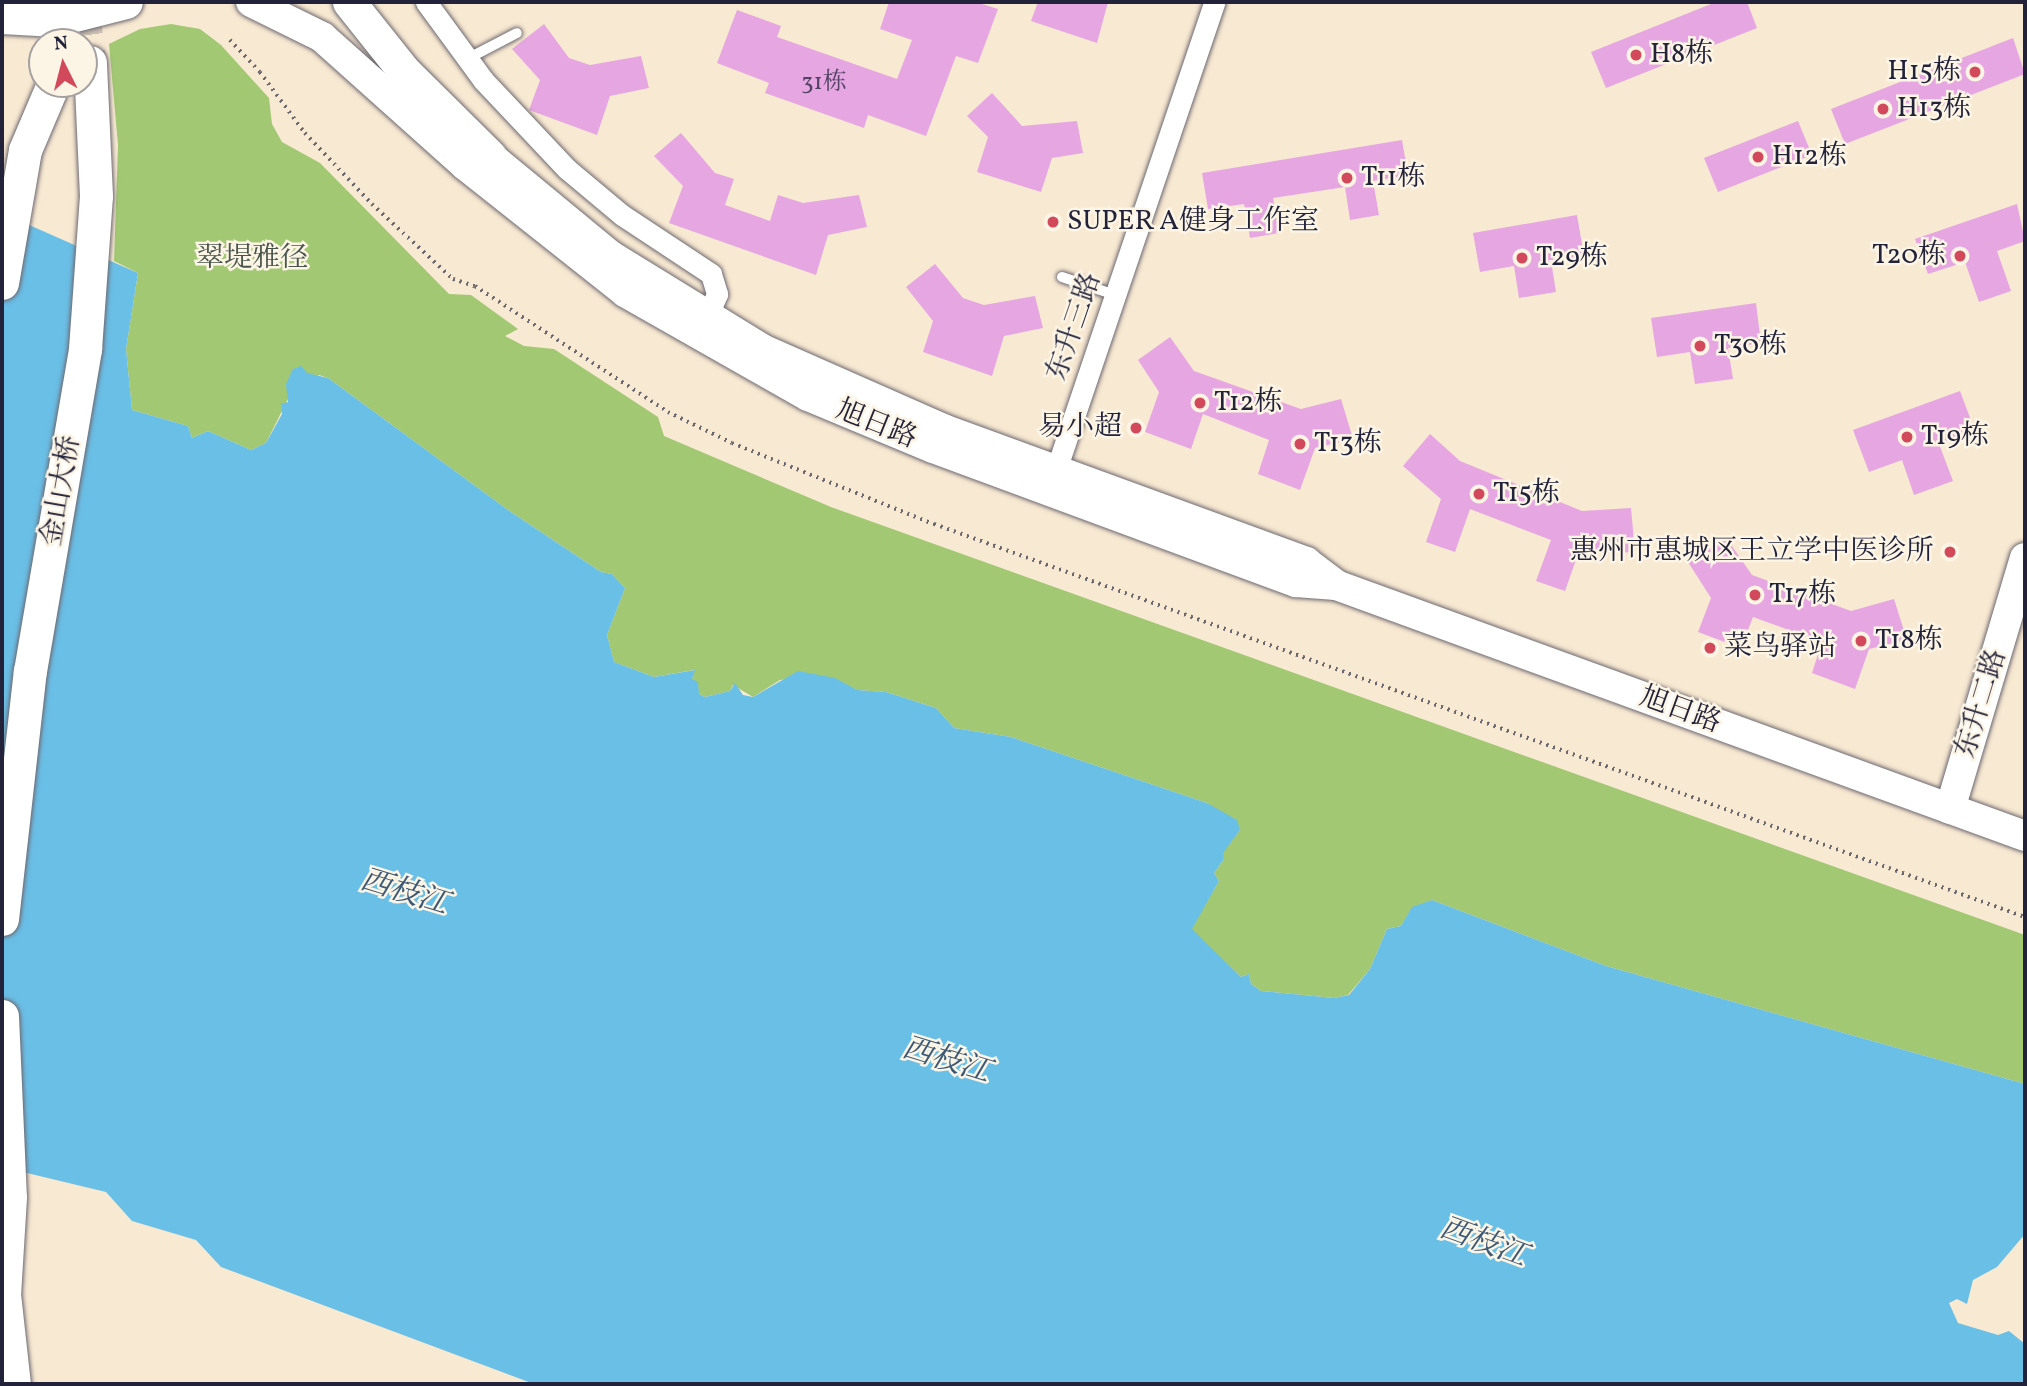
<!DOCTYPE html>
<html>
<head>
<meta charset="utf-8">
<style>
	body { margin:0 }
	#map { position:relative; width:2027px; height:1386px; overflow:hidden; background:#f8e9d2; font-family:Vollkorn,"Noto Serif SC",serif }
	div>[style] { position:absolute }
	.green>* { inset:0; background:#a2c873 }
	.water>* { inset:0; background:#6abfe7 }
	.building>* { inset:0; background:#e6a6e1 }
	.primary-tunnel>* { height:33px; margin-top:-16.5px; transform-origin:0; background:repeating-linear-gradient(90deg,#cdc1b4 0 33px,transparent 0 50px) }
	.path>* { height:3.5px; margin-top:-1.75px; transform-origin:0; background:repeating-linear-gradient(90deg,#6d6870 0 2px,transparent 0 7px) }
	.roads { filter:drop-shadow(0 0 2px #6d6870) drop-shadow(0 0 2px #6d6870) }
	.lane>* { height:10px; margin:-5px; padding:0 5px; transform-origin:5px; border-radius:5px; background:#fff }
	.street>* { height:21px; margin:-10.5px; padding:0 10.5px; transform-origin:10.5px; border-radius:10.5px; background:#fff }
	.secondary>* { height:30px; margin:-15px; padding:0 15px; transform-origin:15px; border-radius:15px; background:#fff }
	.primary>* { height:33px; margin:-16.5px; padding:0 16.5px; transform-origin:16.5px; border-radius:16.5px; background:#fff }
	.dots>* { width:19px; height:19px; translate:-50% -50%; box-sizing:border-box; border:4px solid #fcf5e5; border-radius:50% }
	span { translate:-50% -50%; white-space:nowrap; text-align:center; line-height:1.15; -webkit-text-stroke:5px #fcf5e5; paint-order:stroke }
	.number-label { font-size:24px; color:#534364 }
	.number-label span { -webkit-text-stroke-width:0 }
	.poi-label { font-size:28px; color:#22223b }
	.left { translate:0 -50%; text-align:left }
	.right { translate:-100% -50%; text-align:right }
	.park-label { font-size:28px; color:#48544c }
	.street-label { font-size:28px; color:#22223b }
	.water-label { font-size:30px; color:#3b5977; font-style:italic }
	.frame { position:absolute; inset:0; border:4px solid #22223b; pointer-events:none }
	.north { position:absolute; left:28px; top:28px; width:70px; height:70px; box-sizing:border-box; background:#fcf5e5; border:2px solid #a5a1a1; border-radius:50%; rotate:354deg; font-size:19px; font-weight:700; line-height:28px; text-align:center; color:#22223b }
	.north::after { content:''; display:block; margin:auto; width:24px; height:32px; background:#d1495b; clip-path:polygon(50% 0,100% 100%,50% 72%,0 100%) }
</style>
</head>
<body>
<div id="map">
	<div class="green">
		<i style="clip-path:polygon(171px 24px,200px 29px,221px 45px,269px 98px,272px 124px,282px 142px,320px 163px,449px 294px,471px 295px,518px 329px,505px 336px,524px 346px,554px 349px,658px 417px,664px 436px,831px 507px,2025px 935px,2025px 1084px,1606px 966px,1432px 900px,1412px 908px,1401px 926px,1387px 929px,1370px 969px,1348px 995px,1334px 998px,1261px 991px,1251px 984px,1249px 974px,1241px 977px,1191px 929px,1219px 881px,1214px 873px,1224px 859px,1222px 853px,1240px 830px,1207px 803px,1011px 737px,954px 728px,936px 708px,886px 692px,857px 690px,820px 676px,780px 680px,753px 697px,733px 685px,730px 691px,705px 697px,699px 694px,692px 679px,694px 670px,654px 677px,614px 662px,607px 635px,625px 588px,612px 574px,601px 572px,508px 510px,328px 378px,319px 375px,289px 397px,266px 443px,251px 450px,208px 431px,192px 438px,188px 426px,132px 410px,126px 349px,138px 273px,114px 261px,118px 145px,109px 44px,140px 29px)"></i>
	</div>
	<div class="water">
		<i style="clip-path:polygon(2px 213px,138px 273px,126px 349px,132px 410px,188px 426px,192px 438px,208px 431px,251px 450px,266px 443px,282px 414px,281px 404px,288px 402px,286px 384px,293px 369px,301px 366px,307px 373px,328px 378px,508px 510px,601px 572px,612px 574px,625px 588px,607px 635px,614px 662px,654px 677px,695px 670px,692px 679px,698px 682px,699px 694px,705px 697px,730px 691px,735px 683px,743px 695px,753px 697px,798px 671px,835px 678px,857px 690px,886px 692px,936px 708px,954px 728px,1011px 737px,1207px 803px,1237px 820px,1240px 830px,1223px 853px,1224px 859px,1214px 873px,1219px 881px,1192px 929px,1241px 977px,1249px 974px,1251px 984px,1261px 991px,1334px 998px,1349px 995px,1370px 969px,1387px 929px,1401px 926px,1412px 907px,1432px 900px,1606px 966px,2025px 1084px,2025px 1234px,1997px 1267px,1973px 1280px,1967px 1304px,1957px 1299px,1949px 1303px,1958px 1323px,1998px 1335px,2009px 1331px,2025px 1344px,2025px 1384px,534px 1384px,221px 1267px,196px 1240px,132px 1221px,106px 1192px,2px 1167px)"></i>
	</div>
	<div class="building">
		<i style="clip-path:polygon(889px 2px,976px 2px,998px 9px,978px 63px,956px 56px,926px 136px,868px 115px,864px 128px,765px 93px,769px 83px,717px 63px,737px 10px,781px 26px,777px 37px,897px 79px,912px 40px,880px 29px)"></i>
		<i style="clip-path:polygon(1038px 2px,1108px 2px,1097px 43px,1031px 21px)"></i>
		<i style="clip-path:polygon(1716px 2px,1747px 2px,1757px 28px,1606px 88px,1591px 52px)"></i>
		<i style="clip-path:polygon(544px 24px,569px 58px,590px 65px,641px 56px,649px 88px,610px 96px,597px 135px,529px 110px,540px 80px,512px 49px)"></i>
		<i style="clip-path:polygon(2013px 38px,2025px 74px,1845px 144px,1831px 109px)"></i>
		<i style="clip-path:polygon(992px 93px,1022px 126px,1077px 121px,1083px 153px,1052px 158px,1041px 192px,977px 172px,988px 137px,967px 116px)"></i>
		<i style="clip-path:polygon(1798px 121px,1812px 155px,1718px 192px,1704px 158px)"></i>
		<i style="clip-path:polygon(681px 133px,715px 173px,734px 179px,725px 205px,770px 221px,778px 195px,803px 203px,859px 195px,867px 227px,828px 235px,816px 275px,669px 223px,683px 186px,654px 156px)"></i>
		<i style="clip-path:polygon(1402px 140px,1408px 175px,1373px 181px,1379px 215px,1350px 220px,1345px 187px,1273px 198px,1279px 233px,1250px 238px,1244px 204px,1208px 209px,1202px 173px)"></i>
		<i style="clip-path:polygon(2017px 204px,2025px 241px,1997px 251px,2011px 291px,1979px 302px,1965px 262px,1928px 274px,1915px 239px)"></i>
		<i style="clip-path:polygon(1577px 215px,1584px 256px,1551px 261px,1556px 292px,1519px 298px,1514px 266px,1480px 272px,1473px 233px)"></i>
		<i style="clip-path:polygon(935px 264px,963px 298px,984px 305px,1035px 296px,1043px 328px,1004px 336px,992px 376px,923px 352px,933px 321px,906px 287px)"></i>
		<i style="clip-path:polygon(1756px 303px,1761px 343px,1728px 348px,1733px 379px,1695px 384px,1690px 352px,1657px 357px,1651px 318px)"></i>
		<i style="clip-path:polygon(1170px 337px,1194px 371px,1301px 409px,1341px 399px,1353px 439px,1315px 448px,1300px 490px,1258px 474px,1269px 440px,1203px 414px,1191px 449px,1145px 432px,1159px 392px,1138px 360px)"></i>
		<i style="clip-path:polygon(1960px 391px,1975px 431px,1939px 444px,1953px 481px,1914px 495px,1902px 460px,1869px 472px,1853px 430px)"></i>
		<i style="clip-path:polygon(1430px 434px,1460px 461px,1582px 511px,1631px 508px,1635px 552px,1578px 554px,1565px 591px,1536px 581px,1551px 540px,1470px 509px,1455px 552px,1426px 542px,1441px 499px,1403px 466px)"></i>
		<i style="clip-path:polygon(1727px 539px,1752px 575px,1851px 611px,1894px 599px,1907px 640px,1869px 649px,1855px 689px,1812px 673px,1822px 642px,1753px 617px,1741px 648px,1698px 632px,1711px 598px,1688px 562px)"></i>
	</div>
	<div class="primary-tunnel">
		<i style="left:82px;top:2px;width:61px;rotate:82.4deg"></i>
	</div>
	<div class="path">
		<i style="left:230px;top:40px;width:44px;rotate:46.8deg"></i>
		<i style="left:260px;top:72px;width:76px;rotate:53.6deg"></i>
		<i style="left:305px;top:133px;width:98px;rotate:46.7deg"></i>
		<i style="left:372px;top:204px;width:110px;rotate:42.8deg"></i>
		<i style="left:453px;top:279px;width:23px;rotate:18deg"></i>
		<i style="left:475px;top:286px;width:230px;rotate:33.1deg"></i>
		<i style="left:668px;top:412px;width:71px;rotate:25.8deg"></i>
		<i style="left:732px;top:443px;width:218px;rotate:21.9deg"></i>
		<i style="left:934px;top:524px;width:1160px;rotate:19.81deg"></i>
	</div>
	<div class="roads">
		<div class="lane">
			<i style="left:467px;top:59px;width:56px;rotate:-27.5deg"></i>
			<i style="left:1062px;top:277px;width:56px;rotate:18.8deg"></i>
		</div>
		<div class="street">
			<i style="left:426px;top:2px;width:97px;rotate:53.8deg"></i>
			<i style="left:483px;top:80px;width:122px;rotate:46.7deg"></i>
			<i style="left:567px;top:169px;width:72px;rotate:39.9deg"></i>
			<i style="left:622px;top:215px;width:107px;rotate:33.5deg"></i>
			<i style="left:711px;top:274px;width:21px;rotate:73deg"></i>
			<i style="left:717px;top:294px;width:26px;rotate:113deg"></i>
			<i style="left:1056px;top:470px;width:494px;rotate:-71.3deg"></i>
		</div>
		<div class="secondary">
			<i style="left:251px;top:2px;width:79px;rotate:26.2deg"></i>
			<i style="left:322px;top:37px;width:192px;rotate:41.8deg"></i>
			<i style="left:465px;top:165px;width:204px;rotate:38.4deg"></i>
			<i style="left:625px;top:292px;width:210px;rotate:29.6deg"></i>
			<i style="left:808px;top:396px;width:135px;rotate:22.6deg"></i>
			<i style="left:933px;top:448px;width:387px;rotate:20.3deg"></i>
			<i style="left:1296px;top:582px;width:40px;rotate:4.3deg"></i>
			<i style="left:1336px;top:585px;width:733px;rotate:20.02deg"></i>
			<i style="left:490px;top:156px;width:157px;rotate:39.6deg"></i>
			<i style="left:611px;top:256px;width:177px;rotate:31.6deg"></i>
			<i style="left:762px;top:349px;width:198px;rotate:23.8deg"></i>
			<i style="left:943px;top:429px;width:387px;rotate:20.1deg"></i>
			<i style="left:1306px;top:562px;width:38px;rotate:37deg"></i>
			<i style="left:1950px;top:809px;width:262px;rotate:-73.4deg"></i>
		</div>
		<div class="primary">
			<i style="left:349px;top:2px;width:87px;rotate:51.5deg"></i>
			<i style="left:403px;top:70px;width:122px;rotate:44.7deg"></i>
			<i style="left:2px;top:17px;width:53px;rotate:3.2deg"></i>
			<i style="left:55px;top:20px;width:73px;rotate:-14.2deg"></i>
			<i style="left:2px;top:283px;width:135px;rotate:-80.2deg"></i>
			<i style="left:25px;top:150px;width:72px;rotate:-67deg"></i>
			<i style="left:2px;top:919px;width:250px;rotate:-83.6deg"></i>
			<i style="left:30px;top:671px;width:327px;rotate:-80.3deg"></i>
			<i style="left:85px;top:349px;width:153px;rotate:-85.9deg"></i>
			<i style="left:96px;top:196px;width:134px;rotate:-92.6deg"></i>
			<i style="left:2px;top:1016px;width:181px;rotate:87.5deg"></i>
			<i style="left:10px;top:1197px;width:97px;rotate:93.5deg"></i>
			<i style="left:4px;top:1294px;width:91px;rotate:83.7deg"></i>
		</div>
	</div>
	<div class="dots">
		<i style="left:1636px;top:55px;background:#d1495b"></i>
		<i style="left:1975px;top:72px;background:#d1495b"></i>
		<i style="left:1883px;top:109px;background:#d1495b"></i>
		<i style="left:1758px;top:157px;background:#d1495b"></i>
		<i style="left:1347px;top:178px;background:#d1495b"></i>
		<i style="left:1053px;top:222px;background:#d1495b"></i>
		<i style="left:1960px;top:256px;background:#d1495b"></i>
		<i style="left:1522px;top:258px;background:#d1495b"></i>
		<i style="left:1700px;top:346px;background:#d1495b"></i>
		<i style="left:1200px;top:403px;background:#d1495b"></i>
		<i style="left:1136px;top:428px;background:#d1495b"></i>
		<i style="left:1907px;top:437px;background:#d1495b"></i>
		<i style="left:1300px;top:444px;background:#d1495b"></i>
		<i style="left:1479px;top:494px;background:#d1495b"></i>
		<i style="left:1950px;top:552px;background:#d1495b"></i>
		<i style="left:1755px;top:595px;background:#d1495b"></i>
		<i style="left:1861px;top:641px;background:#d1495b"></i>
		<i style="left:1710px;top:648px;background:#d1495b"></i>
	</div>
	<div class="number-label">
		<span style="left:824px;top:84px">31栋</span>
	</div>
	<div class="poi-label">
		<span class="left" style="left:1650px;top:55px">H8栋</span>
		<span class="right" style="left:1961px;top:72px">H15栋</span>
		<span class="left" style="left:1897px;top:109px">H13栋</span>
		<span class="left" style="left:1772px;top:157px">H12栋</span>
		<span class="left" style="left:1361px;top:178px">T11栋</span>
		<span class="left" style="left:1067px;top:222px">SUPER A健身工作室</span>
		<span class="right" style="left:1946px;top:256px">T20栋</span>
		<span class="left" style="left:1536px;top:258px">T29栋</span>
		<span class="left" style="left:1714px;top:346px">T30栋</span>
		<span class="left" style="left:1214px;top:403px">T12栋</span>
		<span class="right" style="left:1122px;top:428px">易小超</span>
		<span class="left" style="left:1921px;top:437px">T19栋</span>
		<span class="left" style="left:1314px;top:444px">T13栋</span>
		<span class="left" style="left:1493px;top:494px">T15栋</span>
		<span class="right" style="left:1934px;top:552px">惠州市惠城区王立学中医诊所</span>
		<span class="left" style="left:1769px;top:595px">T17栋</span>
		<span class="left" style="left:1875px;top:641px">T18栋</span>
		<span class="left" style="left:1724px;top:648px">菜鸟驿站</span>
	</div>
	<div class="park-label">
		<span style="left:252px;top:259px">翠堤雅径</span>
	</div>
	<div class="street-label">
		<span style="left:1075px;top:327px;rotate:-71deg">东升三路</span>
		<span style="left:876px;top:425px;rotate:22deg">旭日路</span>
		<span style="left:62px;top:491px;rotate:-80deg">金山大桥</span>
		<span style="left:1982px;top:704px;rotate:-73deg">东升二路</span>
		<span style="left:1680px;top:711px;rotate:20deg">旭日路</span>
	</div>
	<div class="water-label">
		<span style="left:404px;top:893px;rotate:17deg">西枝江</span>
		<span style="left:946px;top:1061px;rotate:17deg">西枝江</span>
		<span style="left:1483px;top:1243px;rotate:20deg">西枝江</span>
	</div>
	<div class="frame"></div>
	<div class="north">N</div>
</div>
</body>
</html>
